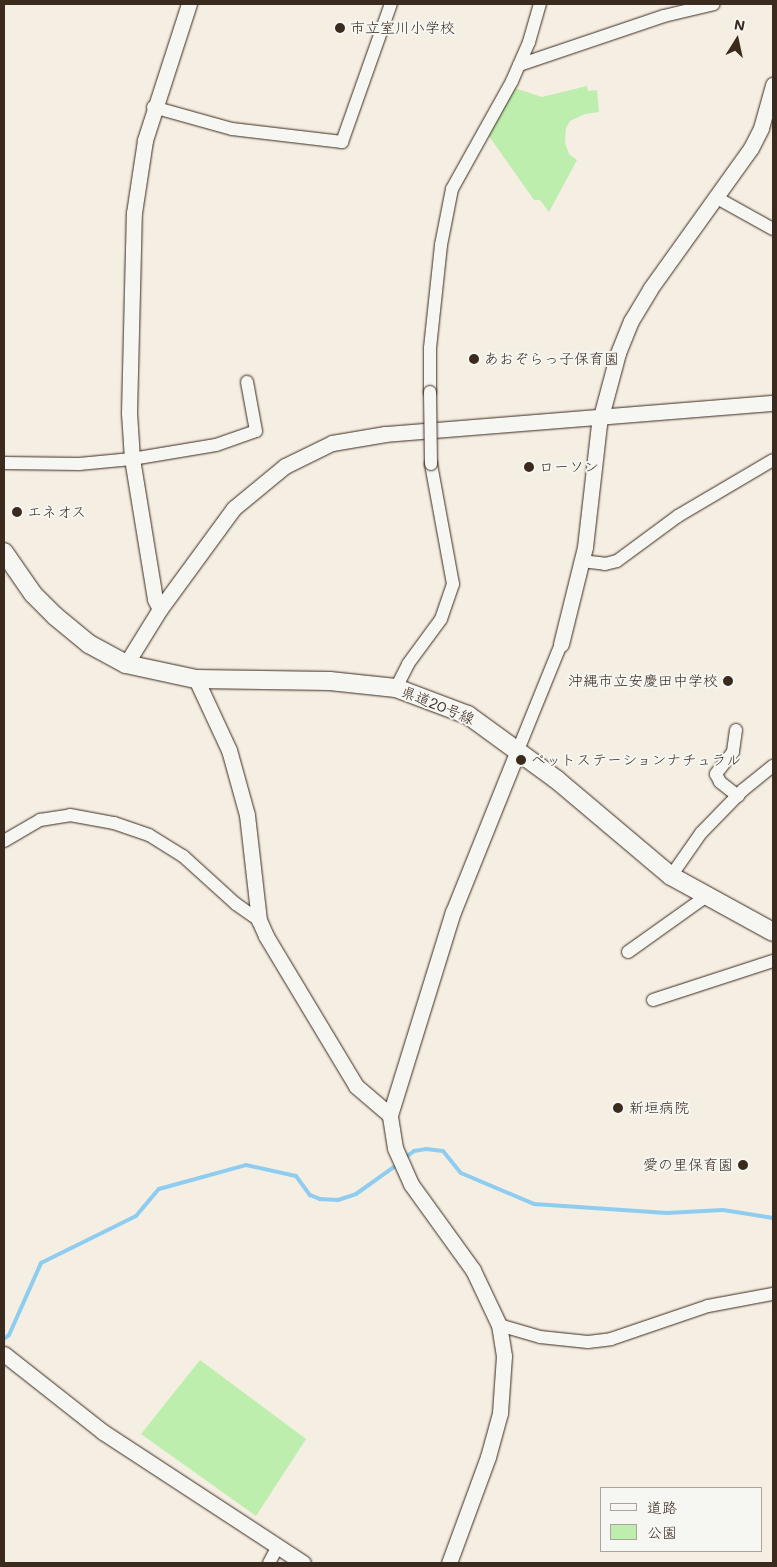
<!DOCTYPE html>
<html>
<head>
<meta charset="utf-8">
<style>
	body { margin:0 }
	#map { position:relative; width:777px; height:1567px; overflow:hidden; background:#f5eee2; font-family:Mali,"Klee One",sans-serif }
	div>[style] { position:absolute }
	.green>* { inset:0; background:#beeead }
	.stream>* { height:4px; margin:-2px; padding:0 2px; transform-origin:2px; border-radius:2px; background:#8fcdf0 }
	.roads { filter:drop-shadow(0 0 1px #3b2a1e) drop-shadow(0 0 1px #3b2a1e) }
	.minor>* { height:12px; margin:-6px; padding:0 6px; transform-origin:6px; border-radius:6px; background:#f6f6f2 }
	.tertiary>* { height:15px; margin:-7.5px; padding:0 7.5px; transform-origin:7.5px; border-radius:7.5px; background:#f6f6f2 }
	.secondary>* { height:18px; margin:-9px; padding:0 9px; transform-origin:9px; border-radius:9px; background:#f6f6f2 }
	.bridges { filter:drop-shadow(0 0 1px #3b2a1e) drop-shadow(0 0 1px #3b2a1e) }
	.minor-bridge>* { height:12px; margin:-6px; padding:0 6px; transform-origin:6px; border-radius:6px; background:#f6f6f2 }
	.dots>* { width:14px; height:14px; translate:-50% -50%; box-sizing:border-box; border:2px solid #f6f6f2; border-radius:50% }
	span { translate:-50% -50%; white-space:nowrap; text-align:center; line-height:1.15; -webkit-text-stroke:4px #f6f6f2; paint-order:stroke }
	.poi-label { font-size:15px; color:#3b2a1e }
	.left { translate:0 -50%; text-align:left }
	.right { translate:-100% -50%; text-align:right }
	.street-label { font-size:15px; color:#3b2a1e }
	.frame { position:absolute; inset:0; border:5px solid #3b2a1e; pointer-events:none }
	.legend { position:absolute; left:600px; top:1487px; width:162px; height:65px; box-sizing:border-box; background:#f6f6f2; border:1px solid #aba49d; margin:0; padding:6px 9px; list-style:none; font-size:15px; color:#3b2a1e }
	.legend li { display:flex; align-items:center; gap:10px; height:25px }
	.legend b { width:25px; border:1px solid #aba49d }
	.north { position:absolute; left:712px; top:15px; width:50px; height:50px; -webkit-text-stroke:4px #f6f6f2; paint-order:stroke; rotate:10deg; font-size:14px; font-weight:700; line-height:20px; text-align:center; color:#3b2a1e }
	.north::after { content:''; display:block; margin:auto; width:18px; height:22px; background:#3b2a1e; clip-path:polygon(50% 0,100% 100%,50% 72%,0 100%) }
</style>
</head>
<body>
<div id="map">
	<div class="green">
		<i style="clip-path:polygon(508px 86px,542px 97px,587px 86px,588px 91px,597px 90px,599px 112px,585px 114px,570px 121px,566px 128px,565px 143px,569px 154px,577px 160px,549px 212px,540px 200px,534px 200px,484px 129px)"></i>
		<i style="clip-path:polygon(200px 1360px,306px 1439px,256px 1516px,141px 1434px)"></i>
	</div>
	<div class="stream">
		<i style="left:403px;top:1159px;width:14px;rotate:-36deg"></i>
		<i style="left:414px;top:1151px;width:12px;rotate:-9deg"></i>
		<i style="left:426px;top:1149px;width:17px;rotate:7deg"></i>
		<i style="left:443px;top:1151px;width:28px;rotate:51deg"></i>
		<i style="left:461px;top:1173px;width:79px;rotate:23deg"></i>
		<i style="left:534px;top:1204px;width:133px;rotate:3.9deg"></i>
		<i style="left:667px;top:1213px;width:56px;rotate:-3.1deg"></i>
		<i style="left:723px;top:1210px;width:51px;rotate:9.1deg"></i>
		<i style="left:4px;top:1339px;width:6px;rotate:-39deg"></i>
		<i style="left:9px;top:1335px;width:79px;rotate:-66deg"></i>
		<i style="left:41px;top:1263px;width:106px;rotate:-26.3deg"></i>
		<i style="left:136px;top:1216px;width:35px;rotate:-50deg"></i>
		<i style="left:159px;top:1189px;width:90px;rotate:-15.4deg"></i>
		<i style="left:246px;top:1165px;width:51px;rotate:12.4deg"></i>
		<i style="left:296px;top:1176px;width:24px;rotate:54deg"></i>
		<i style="left:310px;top:1195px;width:11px;rotate:22deg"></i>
		<i style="left:320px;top:1199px;width:18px;rotate:3deg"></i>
		<i style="left:338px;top:1200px;width:19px;rotate:-18deg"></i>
		<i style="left:356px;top:1194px;width:52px;rotate:-35.5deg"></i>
	</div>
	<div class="roads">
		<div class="minor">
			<i style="left:519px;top:65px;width:153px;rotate:-18.7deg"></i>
			<i style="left:664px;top:16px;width:51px;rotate:-13.5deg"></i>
			<i style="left:153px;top:107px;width:82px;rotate:15.6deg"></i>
			<i style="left:232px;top:129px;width:111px;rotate:6.7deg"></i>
			<i style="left:342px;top:142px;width:146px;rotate:-70.5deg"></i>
			<i style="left:717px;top:198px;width:64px;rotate:29deg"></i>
			<i style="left:430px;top:392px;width:44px;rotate:-90deg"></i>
			<i style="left:430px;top:348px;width:104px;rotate:-83.9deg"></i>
			<i style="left:441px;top:245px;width:57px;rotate:-78.9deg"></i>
			<i style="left:452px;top:189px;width:124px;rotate:-60.9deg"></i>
			<i style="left:512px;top:81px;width:43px;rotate:-66.4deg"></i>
			<i style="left:529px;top:42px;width:40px;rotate:-74deg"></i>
			<i style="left:4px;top:463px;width:75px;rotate:0.8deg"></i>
			<i style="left:79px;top:464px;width:53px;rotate:-5.4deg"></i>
			<i style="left:132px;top:459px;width:85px;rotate:-9.5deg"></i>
			<i style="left:216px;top:445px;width:42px;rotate:-19.3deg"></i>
			<i style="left:256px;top:431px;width:50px;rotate:-100.4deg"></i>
			<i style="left:582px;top:561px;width:23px;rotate:7deg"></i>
			<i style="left:605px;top:564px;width:12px;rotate:-14deg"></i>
			<i style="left:617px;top:561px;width:76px;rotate:-36.4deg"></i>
			<i style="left:678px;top:516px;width:110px;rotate:-30.5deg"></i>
			<i style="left:396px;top:688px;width:27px;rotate:-63deg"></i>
			<i style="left:408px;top:664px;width:56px;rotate:-53.7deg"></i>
			<i style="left:441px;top:619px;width:37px;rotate:-71deg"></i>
			<i style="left:453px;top:584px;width:122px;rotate:-100.4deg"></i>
			<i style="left:736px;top:730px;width:22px;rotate:98deg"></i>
			<i style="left:733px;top:752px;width:28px;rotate:128deg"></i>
			<i style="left:716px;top:774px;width:9px;rotate:63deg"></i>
			<i style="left:720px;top:782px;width:23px;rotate:38deg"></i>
			<i style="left:518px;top:750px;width:114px;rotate:-67.9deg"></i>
			<i style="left:4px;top:841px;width:42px;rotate:-30.3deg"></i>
			<i style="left:40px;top:820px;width:30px;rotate:-9deg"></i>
			<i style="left:70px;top:815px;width:45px;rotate:10.3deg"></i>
			<i style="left:114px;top:823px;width:37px;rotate:19deg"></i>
			<i style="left:149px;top:835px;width:40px;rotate:32deg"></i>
			<i style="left:183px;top:856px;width:72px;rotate:42.2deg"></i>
			<i style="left:236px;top:904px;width:28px;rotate:35deg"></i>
			<i style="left:671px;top:876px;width:52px;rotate:-55.1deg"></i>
			<i style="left:701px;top:833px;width:60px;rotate:-45.7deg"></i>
			<i style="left:743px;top:790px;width:38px;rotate:-39deg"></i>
			<i style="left:628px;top:952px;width:95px;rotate:-35.5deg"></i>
			<i style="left:653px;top:1000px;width:126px;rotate:-18deg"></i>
			<i style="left:499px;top:1325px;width:43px;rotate:16.3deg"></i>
			<i style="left:540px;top:1337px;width:48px;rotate:5.9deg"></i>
			<i style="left:588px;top:1342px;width:23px;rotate:-7deg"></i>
			<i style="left:611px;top:1339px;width:102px;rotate:-18.8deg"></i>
			<i style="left:708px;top:1306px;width:66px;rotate:-10.5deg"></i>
			<i style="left:269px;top:1563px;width:17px;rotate:-62deg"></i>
		</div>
		<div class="tertiary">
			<i style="left:160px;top:609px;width:11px;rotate:-117deg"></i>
			<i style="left:155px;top:599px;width:142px;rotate:-99.3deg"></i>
			<i style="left:132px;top:459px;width:46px;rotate:-93.7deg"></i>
			<i style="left:129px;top:413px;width:200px;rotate:-88.6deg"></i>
			<i style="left:134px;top:213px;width:74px;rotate:-81.4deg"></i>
			<i style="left:145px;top:140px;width:143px;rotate:-72.1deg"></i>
			<i style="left:561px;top:644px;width:100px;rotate:-76.1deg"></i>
			<i style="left:585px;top:547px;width:124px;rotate:-83.5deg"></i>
			<i style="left:599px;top:424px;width:73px;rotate:-75deg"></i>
			<i style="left:618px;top:353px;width:35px;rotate:-68deg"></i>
			<i style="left:631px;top:321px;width:37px;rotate:-59deg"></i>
			<i style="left:650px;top:289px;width:173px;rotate:-54.4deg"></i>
			<i style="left:751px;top:148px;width:22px;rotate:-63deg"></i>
			<i style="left:761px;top:128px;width:45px;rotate:-74.4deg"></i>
			<i style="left:126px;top:664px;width:65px;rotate:-58.3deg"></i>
			<i style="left:160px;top:609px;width:125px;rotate:-53.8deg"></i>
			<i style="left:234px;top:508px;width:66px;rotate:-39.5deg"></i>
			<i style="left:285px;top:466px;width:52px;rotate:-26.1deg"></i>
			<i style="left:332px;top:443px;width:54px;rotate:-9.6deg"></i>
			<i style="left:385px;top:434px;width:389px;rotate:-4.6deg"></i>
			<i style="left:196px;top:679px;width:78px;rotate:65.1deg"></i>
			<i style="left:229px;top:750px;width:67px;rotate:74.5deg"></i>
			<i style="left:247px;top:815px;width:106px;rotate:83.5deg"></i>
			<i style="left:259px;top:920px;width:17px;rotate:66deg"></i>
			<i style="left:266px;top:936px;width:175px;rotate:59deg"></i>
			<i style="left:356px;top:1086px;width:45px;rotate:40.5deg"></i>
			<i style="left:4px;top:1354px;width:126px;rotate:38.2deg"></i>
			<i style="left:103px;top:1432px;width:239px;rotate:33.2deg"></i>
			<i style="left:449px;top:1563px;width:113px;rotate:-69.8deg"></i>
			<i style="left:488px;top:1457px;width:46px;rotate:-74.7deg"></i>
			<i style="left:500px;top:1413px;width:57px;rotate:-86deg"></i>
			<i style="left:504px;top:1356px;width:31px;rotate:-99deg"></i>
			<i style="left:499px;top:1325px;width:61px;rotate:-115.3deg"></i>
			<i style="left:473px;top:1270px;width:106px;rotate:-125.8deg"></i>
			<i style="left:411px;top:1184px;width:39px;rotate:-114deg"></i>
			<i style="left:395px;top:1148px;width:33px;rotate:-99deg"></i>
			<i style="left:390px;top:1115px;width:213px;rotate:-72.8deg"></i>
			<i style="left:453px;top:912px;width:175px;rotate:-68.1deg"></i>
		</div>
		<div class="secondary">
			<i style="left:4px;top:552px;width:51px;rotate:55.4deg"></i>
			<i style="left:33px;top:594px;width:31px;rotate:45deg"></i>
			<i style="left:55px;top:616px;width:44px;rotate:39.5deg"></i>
			<i style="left:89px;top:644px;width:42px;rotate:28.4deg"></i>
			<i style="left:126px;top:664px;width:72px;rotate:12.1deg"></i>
			<i style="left:196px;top:679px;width:134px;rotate:0.9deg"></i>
			<i style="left:330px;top:681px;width:66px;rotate:6.1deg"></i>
			<i style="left:396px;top:688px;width:77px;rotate:20.6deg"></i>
			<i style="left:468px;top:715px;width:110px;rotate:36.1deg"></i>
			<i style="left:557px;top:780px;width:149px;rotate:40.1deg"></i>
			<i style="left:671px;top:876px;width:116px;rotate:28.8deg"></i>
		</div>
	</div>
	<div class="bridges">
		<div class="minor-bridge">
			<i style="left:430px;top:392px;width:72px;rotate:89.2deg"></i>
		</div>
	</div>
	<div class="dots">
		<i style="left:340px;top:28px;background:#3b2a1e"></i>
		<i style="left:474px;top:359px;background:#3b2a1e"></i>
		<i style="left:529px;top:467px;background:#3b2a1e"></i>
		<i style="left:17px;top:512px;background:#3b2a1e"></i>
		<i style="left:728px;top:681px;background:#3b2a1e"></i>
		<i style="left:521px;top:760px;background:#3b2a1e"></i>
		<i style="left:618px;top:1108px;background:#3b2a1e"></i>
		<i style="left:743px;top:1165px;background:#3b2a1e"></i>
	</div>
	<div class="poi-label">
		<span class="left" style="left:350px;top:28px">市立室川小学校</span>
		<span class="left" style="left:484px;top:359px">あおぞらっ子保育園</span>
		<span class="left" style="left:539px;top:467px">ローソン</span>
		<span class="left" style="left:27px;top:512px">エネオス</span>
		<span class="right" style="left:718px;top:681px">沖縄市立安慶田中学校</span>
		<span class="left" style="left:531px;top:760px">ペットステーションナチュラル</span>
		<span class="left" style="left:629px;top:1108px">新垣病院</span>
		<span class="right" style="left:733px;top:1165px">愛の里保育園</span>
	</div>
	<div class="street-label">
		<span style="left:438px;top:705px;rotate:22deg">県道20号線</span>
	</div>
	<div class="frame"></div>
	<ul class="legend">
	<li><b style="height:6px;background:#f6f6f2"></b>道路</li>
	<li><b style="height:14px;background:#beeead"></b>公園</li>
	</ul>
	<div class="north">N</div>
</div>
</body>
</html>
